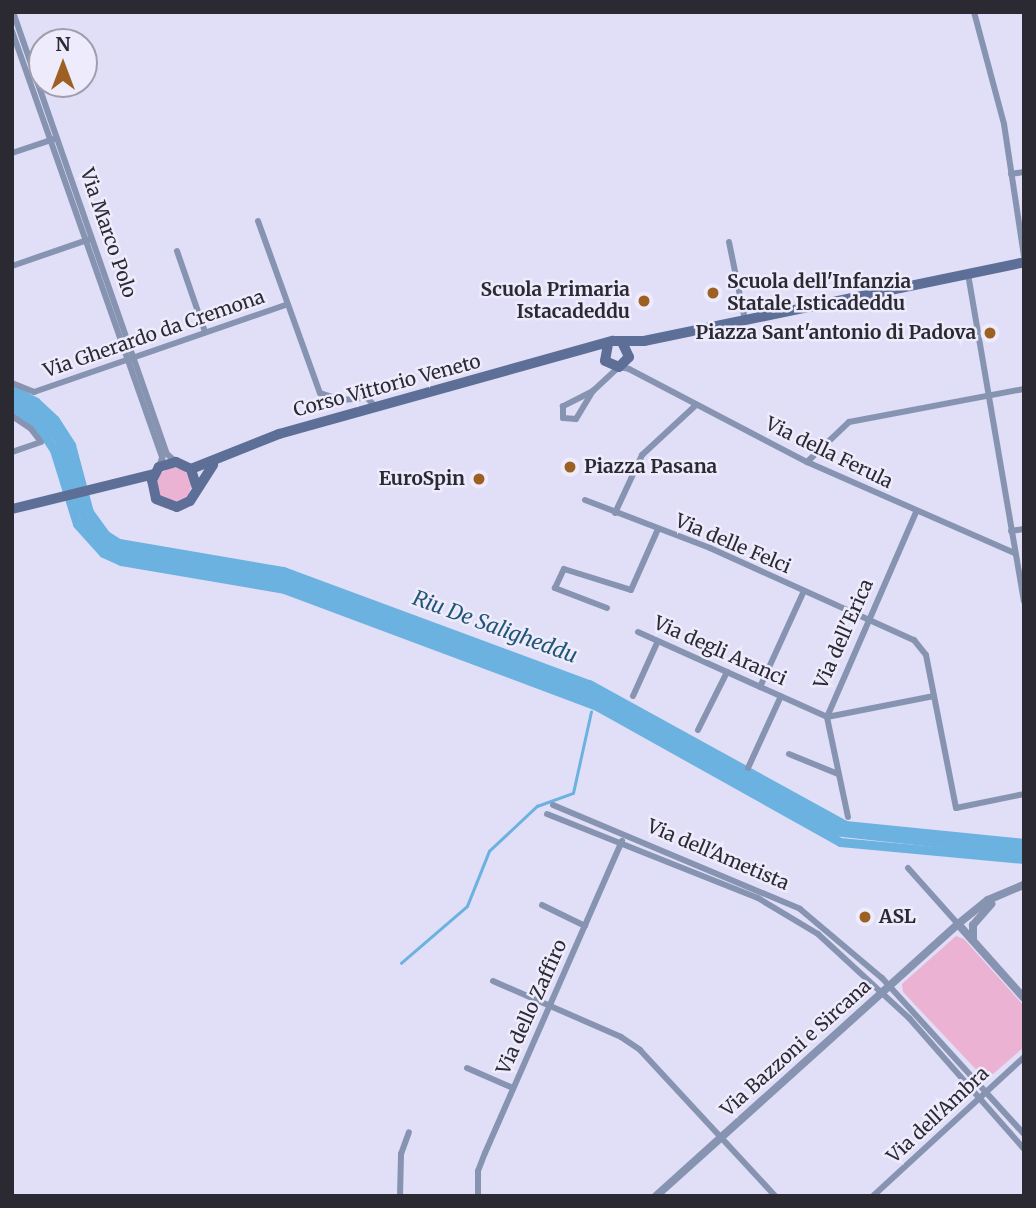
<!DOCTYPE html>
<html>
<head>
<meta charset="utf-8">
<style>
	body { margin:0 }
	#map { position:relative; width:1036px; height:1208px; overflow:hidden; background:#e1def7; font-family:Merriweather,serif }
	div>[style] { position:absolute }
	.green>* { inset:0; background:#ebb2d3 }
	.round { border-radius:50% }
	.stream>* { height:2.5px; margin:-1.25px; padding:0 1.25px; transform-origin:1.25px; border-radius:1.25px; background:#6cb2e1 }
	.canal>* { height:9px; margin:-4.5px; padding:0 4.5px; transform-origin:4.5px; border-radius:4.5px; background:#6cb2e1 }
	.river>* { height:14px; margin:-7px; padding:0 7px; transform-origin:7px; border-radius:7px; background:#6cb2e1 }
	.minor>* { height:6px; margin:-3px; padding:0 3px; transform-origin:3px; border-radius:3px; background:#8794b1 }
	.tertiary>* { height:8px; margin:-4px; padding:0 4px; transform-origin:4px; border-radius:4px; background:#8794b1 }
	.secondary>* { height:10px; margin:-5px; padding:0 5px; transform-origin:5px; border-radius:5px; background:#5d6f97 }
	.dots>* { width:19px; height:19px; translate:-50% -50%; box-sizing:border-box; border:4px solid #eeecfc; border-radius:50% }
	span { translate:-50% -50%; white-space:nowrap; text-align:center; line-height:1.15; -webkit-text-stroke:5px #eeecfc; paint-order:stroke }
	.street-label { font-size:19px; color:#2b2a33 }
	.poi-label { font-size:19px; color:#2b2a33; font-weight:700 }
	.left { translate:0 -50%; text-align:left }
	.right { translate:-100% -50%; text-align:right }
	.water-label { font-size:21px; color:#225677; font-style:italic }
	.frame { position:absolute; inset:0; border:14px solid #2b2a33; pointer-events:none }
	.north { position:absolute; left:28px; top:28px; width:70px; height:70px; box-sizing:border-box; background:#eeecfc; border:2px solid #a09eac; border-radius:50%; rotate:0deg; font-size:19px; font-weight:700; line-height:28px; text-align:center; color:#2b2a33 }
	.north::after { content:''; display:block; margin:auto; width:24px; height:32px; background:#9d6023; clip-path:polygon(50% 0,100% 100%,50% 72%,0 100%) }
</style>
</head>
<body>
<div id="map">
	<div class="green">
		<i class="round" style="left:157px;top:468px;width:34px;height:34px"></i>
		<i style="clip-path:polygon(956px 936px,964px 939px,1024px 1006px,1024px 1047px,986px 1080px,903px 992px,902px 984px)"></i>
	</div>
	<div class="stream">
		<i style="left:601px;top:702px;width:5px;rotate:-22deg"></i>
		<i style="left:401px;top:963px;width:87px;rotate:-40.8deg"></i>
		<i style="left:467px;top:906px;width:59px;rotate:-68.2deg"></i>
		<i style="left:489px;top:851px;width:66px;rotate:-43.2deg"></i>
		<i style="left:537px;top:806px;width:38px;rotate:-20deg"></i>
		<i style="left:573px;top:793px;width:83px;rotate:-77.5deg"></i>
	</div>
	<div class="canal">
		<i style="left:12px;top:389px;width:27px;rotate:28deg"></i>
		<i style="left:36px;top:402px;width:26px;rotate:43deg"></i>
		<i style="left:55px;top:420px;width:30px;rotate:57deg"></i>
		<i style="left:71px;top:445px;width:69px;rotate:75deg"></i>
		<i style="left:89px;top:512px;width:29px;rotate:54deg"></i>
		<i style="left:106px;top:535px;width:15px;rotate:32deg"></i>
		<i style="left:119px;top:543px;width:166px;rotate:9.7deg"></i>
		<i style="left:283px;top:571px;width:326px;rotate:20.3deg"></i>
		<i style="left:589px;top:684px;width:292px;rotate:28.8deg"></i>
		<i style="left:845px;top:825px;width:180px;rotate:5.7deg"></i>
		<i style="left:12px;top:409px;width:39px;rotate:38deg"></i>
		<i style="left:43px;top:433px;width:20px;rotate:57deg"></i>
		<i style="left:54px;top:450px;width:77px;rotate:72.7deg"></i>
		<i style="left:77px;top:524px;width:39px;rotate:48deg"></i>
		<i style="left:103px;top:553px;width:20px;rotate:24deg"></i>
		<i style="left:121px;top:561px;width:165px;rotate:9.7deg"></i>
		<i style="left:284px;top:589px;width:332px;rotate:20.5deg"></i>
		<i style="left:595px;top:705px;width:281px;rotate:29.2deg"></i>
		<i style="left:840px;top:842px;width:185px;rotate:5.3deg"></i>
	</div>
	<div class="river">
		<i style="left:12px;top:400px;width:46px;rotate:32.7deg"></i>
		<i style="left:51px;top:425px;width:19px;rotate:55deg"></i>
		<i style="left:62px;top:441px;width:89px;rotate:71.8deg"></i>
		<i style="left:90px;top:526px;width:35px;rotate:43deg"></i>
		<i style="left:116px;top:550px;width:185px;rotate:10.3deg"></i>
		<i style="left:298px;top:583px;width:299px;rotate:20.6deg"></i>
		<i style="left:578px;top:688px;width:292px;rotate:28.8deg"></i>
		<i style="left:834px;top:829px;width:191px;rotate:6.3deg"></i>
	</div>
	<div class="minor">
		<i style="left:13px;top:12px;width:468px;rotate:70.8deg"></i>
		<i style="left:167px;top:454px;width:12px;rotate:42deg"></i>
		<i style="left:974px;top:12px;width:116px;rotate:75deg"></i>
		<i style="left:1004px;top:124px;width:134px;rotate:81.4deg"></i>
		<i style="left:12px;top:31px;width:453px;rotate:70.6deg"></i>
		<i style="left:162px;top:458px;width:9px;rotate:108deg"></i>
		<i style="left:12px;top:153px;width:47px;rotate:-18.4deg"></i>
		<i style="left:1011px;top:174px;width:13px;rotate:-9deg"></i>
		<i style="left:258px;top:221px;width:183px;rotate:70.2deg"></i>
		<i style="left:320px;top:393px;width:23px;rotate:18deg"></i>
		<i style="left:342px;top:400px;width:25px;rotate:-5deg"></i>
		<i style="left:367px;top:398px;width:13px;rotate:45deg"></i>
		<i style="left:729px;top:242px;width:80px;rotate:78.4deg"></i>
		<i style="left:177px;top:251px;width:86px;rotate:70.9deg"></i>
		<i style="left:12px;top:266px;width:83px;rotate:-19.1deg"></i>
		<i style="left:968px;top:274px;width:332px;rotate:80.3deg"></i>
		<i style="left:12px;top:383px;width:24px;rotate:22deg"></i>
		<i style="left:34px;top:392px;width:266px;rotate:-19.1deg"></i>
		<i style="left:593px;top:391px;width:34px;rotate:153deg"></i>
		<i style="left:563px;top:406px;width:12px;rotate:90deg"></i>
		<i style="left:563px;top:418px;width:13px;rotate:4deg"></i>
		<i style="left:576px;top:419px;width:33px;rotate:-59deg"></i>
		<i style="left:593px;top:391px;width:35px;rotate:-43deg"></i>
		<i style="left:619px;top:367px;width:10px;rotate:11deg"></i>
		<i style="left:629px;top:369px;width:201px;rotate:27.6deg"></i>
		<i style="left:807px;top:462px;width:226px;rotate:23.7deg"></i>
		<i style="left:12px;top:416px;width:23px;rotate:34deg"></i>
		<i style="left:31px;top:429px;width:16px;rotate:52deg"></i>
		<i style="left:41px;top:442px;width:31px;rotate:161deg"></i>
		<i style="left:807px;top:462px;width:58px;rotate:-43.6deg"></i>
		<i style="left:849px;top:422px;width:178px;rotate:-10.7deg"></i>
		<i style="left:585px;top:500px;width:134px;rotate:21deg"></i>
		<i style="left:710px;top:548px;width:224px;rotate:24.3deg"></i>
		<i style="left:914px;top:640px;width:19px;rotate:51deg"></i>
		<i style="left:926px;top:655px;width:156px;rotate:78.9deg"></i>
		<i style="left:956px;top:808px;width:69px;rotate:-11.6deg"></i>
		<i style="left:615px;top:513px;width:64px;rotate:-65deg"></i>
		<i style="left:642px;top:455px;width:74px;rotate:-42.8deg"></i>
		<i style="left:1011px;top:531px;width:13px;rotate:-9deg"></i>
		<i style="left:607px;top:608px;width:56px;rotate:-159deg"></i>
		<i style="left:555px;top:588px;width:21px;rotate:-65deg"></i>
		<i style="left:564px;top:569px;width:70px;rotate:17.4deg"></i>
		<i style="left:631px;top:590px;width:67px;rotate:-66.1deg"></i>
		<i style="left:638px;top:632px;width:207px;rotate:24.2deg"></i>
		<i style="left:760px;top:687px;width:106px;rotate:-65.4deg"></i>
		<i style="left:633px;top:696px;width:60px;rotate:-65.6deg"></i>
		<i style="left:827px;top:717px;width:109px;rotate:-11.1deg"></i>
		<i style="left:698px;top:730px;width:65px;rotate:-63.4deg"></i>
		<i style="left:789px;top:754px;width:53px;rotate:22.2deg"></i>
		<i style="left:748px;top:768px;width:79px;rotate:-65.4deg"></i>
		<i style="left:553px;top:805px;width:268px;rotate:22.8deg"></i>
		<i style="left:800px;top:909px;width:107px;rotate:40.1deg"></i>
		<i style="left:882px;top:978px;width:211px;rotate:47.7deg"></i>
		<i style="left:547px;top:814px;width:227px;rotate:21.7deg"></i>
		<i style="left:758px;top:898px;width:70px;rotate:31deg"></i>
		<i style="left:818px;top:934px;width:124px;rotate:42.7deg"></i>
		<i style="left:909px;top:1018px;width:174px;rotate:48.7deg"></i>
		<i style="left:848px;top:817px;width:102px;rotate:-101.9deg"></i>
		<i style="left:827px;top:717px;width:223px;rotate:-66.5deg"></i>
		<i style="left:908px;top:868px;width:75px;rotate:48.2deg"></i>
		<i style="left:542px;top:905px;width:48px;rotate:26deg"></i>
		<i style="left:493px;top:981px;width:140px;rotate:23.6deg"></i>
		<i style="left:621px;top:1037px;width:23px;rotate:34deg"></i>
		<i style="left:640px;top:1050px;width:199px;rotate:47.2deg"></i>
		<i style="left:467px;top:1068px;width:50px;rotate:23.5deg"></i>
		<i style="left:400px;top:1196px;width:42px;rotate:-88.6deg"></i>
		<i style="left:401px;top:1154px;width:23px;rotate:-70deg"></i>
		<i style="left:478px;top:1196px;width:25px;rotate:-90deg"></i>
		<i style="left:478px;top:1171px;width:19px;rotate:-69deg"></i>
		<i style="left:485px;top:1153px;width:341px;rotate:-66.3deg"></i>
		<i style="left:873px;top:1196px;width:205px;rotate:-42.6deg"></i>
	</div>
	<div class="tertiary">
		<i style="left:958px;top:924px;width:99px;rotate:48.3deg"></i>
		<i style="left:973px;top:939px;width:14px;rotate:-90deg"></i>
		<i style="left:973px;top:925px;width:28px;rotate:-49deg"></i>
		<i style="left:656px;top:1196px;width:406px;rotate:-42deg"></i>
		<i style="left:958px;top:924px;width:38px;rotate:-39deg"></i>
		<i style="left:988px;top:900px;width:39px;rotate:-23deg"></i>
	</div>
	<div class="secondary">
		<i style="left:608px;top:344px;width:17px;rotate:100deg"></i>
		<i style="left:605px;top:361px;width:15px;rotate:23deg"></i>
		<i style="left:619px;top:367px;width:14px;rotate:-45deg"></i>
		<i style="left:629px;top:357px;width:17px;rotate:-115deg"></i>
		<i style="left:191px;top:469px;width:95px;rotate:-21.7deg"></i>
		<i style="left:279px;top:434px;width:347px;rotate:-15.6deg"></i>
		<i style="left:613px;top:341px;width:31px"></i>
		<i style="left:644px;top:341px;width:388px;rotate:-11.7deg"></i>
		<i style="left:197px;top:488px;width:20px;rotate:-108deg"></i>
		<i style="left:191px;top:469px;width:17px;rotate:-155deg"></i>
		<i style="left:176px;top:462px;width:18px;rotate:164deg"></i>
		<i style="left:159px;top:467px;width:15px;rotate:118deg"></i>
		<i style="left:152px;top:480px;width:19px;rotate:78deg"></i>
		<i style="left:156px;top:499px;width:22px;rotate:21deg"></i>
		<i style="left:177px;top:507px;width:14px;rotate:-25deg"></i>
		<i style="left:190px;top:501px;width:43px;rotate:-57.4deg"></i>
		<i style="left:12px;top:509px;width:146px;rotate:-13.8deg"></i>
	</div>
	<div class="dots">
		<i style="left:713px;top:293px;background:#9d6023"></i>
		<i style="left:644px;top:301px;background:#9d6023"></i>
		<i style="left:990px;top:333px;background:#9d6023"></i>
		<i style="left:570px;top:467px;background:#9d6023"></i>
		<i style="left:479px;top:479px;background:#9d6023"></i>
		<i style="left:865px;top:917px;background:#9d6023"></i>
	</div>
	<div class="street-label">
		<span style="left:108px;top:233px;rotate:71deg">Via Marco Polo</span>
		<span style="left:154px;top:334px;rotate:-19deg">Via Gherardo da Cremona</span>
		<span style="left:387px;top:386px;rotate:-15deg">Corso Vittorio Veneto</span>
		<span style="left:829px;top:453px;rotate:26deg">Via della Ferula</span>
		<span style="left:733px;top:544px;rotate:23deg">Via delle Felci</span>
		<span style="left:844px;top:634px;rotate:-66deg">Via dell'Erica</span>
		<span style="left:720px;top:651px;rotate:24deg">Via degli Aranci</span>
		<span style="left:718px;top:855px;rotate:23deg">Via dell'Ametista</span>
		<span style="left:532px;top:1007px;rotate:-66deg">Via dello Zaffiro</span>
		<span style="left:796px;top:1048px;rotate:-42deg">Via Bazzoni e Sircana</span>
		<span style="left:938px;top:1115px;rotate:-43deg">Via dell'Ambra</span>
	</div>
	<div class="poi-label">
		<span class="left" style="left:727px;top:293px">Scuola dell'Infanzia<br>Statale Isticadeddu</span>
		<span class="right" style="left:630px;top:301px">Scuola Primaria<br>Istacadeddu</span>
		<span class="right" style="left:976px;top:333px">Piazza Sant'antonio di Padova</span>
		<span class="left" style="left:584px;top:467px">Piazza Pasana</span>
		<span class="right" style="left:465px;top:479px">EuroSpin</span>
		<span class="left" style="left:879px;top:917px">ASL</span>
	</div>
	<div class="water-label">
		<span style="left:495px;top:627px;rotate:20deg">Riu De Saligheddu</span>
	</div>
	<div class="frame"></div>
	<div class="north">N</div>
</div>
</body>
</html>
